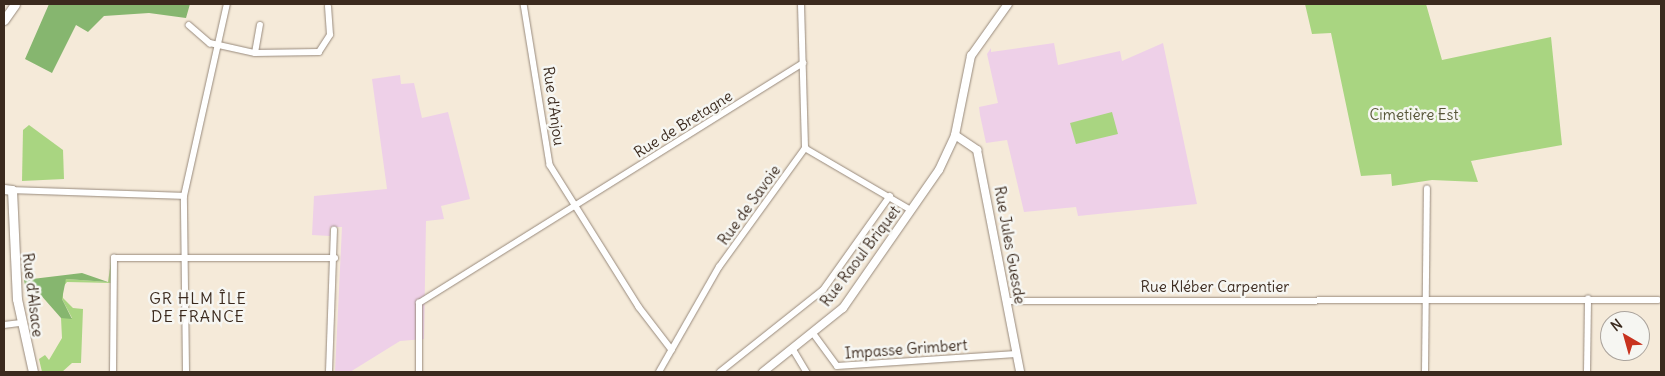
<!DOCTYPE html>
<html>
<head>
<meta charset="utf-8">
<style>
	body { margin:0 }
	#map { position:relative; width:1665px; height:376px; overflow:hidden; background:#f5ead9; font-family:Delius,sans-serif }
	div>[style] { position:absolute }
	.built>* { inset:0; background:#eed0e8 }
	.green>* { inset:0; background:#a9d581 }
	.forest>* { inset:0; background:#86b66f }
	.roads { filter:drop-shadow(0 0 1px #988a7c) drop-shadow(0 0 1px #988a7c) }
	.minor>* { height:5.5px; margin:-2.75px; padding:0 2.75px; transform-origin:2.75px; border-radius:2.75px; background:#fff }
	.tertiary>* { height:8px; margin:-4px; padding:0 4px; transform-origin:4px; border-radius:4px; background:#fff }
	.secondary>* { height:9px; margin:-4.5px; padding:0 4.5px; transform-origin:4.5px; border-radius:4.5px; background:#fff }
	span { translate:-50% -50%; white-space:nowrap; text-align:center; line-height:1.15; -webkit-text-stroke:5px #f6f6f2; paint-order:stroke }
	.street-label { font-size:15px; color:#3b2a1e }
	.park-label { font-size:15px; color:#565537 }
	.neighbourhood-label { font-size:16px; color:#3b2a1e; letter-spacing:1px }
	.frame { position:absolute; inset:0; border:5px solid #3b2a1e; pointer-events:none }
	.north { position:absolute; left:1600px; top:311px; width:50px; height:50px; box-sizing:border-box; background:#f6f6f2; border:1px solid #aba49d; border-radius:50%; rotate:322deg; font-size:14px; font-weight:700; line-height:20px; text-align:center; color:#3b2a1e }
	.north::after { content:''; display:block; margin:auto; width:18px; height:22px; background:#c8321e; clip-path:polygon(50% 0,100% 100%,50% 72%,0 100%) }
</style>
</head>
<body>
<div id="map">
	<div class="built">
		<i style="clip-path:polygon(1054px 43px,1058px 65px,1120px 51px,1122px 61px,1163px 43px,1197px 204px,1078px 216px,1076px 207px,1024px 212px,1007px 140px,986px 143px,980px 115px,979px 107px,998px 103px,987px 54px,991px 48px,991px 52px)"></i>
		<i style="clip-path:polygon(400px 75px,401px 84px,414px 83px,422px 118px,448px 112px,470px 199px,441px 206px,444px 219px,426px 221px,424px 339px,400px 341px,350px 372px,335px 372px,342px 227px,330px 227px,330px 236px,312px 235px,314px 196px,387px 189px,372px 79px)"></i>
	</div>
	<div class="green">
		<i style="clip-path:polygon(1305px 4px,1426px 4px,1442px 60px,1551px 37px,1562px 145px,1471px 161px,1478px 182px,1432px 180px,1392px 186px,1391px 174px,1361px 176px,1331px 33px,1312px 34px)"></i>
		<i style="clip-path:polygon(1112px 112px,1118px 134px,1076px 144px,1070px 123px)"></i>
		<i style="clip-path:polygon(29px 125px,63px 150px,64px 179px,22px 181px,23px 130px)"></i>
		<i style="clip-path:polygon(111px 261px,112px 283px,67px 282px,63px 287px,63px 298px,73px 308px,83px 309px,81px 363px,72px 363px,62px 372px,42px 372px,39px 359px,45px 355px,49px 360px,62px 338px,61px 318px,72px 318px,62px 299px,62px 287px,66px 279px,108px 282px)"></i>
	</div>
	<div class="forest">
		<i style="clip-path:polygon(49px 4px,190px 4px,186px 18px,149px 13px,104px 16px,88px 32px,76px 25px,52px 73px,25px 59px)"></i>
		<i style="clip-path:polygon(82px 273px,108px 282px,66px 279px,62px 299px,72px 319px,61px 318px,39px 293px,27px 295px,24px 280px)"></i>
	</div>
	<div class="roads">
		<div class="minor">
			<i style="left:524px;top:4px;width:163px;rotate:80.8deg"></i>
			<i style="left:550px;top:165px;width:168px;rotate:57.9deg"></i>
			<i style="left:639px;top:307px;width:54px;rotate:52.5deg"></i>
			<i style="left:189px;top:25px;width:28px;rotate:41deg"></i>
			<i style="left:210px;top:43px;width:46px;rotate:12.5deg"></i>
			<i style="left:255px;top:53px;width:28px;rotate:-80deg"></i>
			<i style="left:255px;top:53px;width:64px;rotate:-0.9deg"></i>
			<i style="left:319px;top:52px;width:20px;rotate:-57deg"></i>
			<i style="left:330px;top:35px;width:28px;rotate:-94deg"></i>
			<i style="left:805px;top:148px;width:123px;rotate:30.3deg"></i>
			<i style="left:12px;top:190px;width:172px;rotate:2deg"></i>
			<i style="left:1006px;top:301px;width:652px;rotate:-0.09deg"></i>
			<i style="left:4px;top:325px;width:17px;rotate:-7deg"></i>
			<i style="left:814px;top:334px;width:39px;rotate:54deg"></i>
			<i style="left:837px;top:366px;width:179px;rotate:-3.8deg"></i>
			<i style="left:793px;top:349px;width:27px;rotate:59deg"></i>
			<i style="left:113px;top:372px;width:114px;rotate:-89.5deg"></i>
			<i style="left:114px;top:258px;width:221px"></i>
			<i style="left:186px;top:372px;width:176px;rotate:-90.7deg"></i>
			<i style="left:184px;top:196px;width:197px;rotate:-77.4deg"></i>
			<i style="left:329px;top:372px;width:142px;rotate:-88deg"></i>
			<i style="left:419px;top:372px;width:69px;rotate:-90deg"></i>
			<i style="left:419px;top:303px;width:453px;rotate:-32deg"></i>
			<i style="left:659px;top:372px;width:121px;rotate:-60.3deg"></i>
			<i style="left:719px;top:267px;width:147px;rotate:-54.1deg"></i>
			<i style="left:805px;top:148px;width:144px;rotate:-91.6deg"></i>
			<i style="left:720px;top:372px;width:132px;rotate:-38.5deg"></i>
			<i style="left:823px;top:290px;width:115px;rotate:-54.5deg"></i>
			<i style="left:1425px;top:372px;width:183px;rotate:-89.4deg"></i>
			<i style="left:1587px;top:372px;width:73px;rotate:-89.2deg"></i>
		</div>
		<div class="tertiary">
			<i style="left:955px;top:135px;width:27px;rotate:34deg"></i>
			<i style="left:977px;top:150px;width:226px;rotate:79deg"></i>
			<i style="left:763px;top:372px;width:102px;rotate:-38.7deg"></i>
			<i style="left:843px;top:308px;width:168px;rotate:-55.2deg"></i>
			<i style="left:939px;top:170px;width:38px;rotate:-65deg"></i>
			<i style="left:955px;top:135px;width:81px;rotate:-78.6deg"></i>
			<i style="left:971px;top:56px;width:64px;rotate:-54.6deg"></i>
		</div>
		<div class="secondary">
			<i style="left:4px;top:20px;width:19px;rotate:-55deg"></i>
			<i style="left:4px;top:189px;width:8px;rotate:7deg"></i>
			<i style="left:12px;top:190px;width:109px;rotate:87.4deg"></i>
			<i style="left:17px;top:299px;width:75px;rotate:77.6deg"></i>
		</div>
	</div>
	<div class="street-label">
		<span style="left:554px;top:106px;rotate:82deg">Rue d'Anjou</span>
		<span style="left:683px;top:124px;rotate:-32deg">Rue de Bretagne</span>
		<span style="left:749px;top:205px;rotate:-54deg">Rue de Savoie</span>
		<span style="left:1010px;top:245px;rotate:80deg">Rue Jules Guesde</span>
		<span style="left:860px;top:256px;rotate:-53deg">Rue Raoul Briquet</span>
		<span style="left:1215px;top:287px">Rue Kléber Carpentier</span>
		<span style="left:33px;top:295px;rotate:83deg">Rue d'Alsace</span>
		<span style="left:906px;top:349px;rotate:-4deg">Impasse Grimbert</span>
	</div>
	<div class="park-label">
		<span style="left:1414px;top:115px">Cimetière Est</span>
	</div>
	<div class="neighbourhood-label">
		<span style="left:198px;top:307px">GR HLM ÎLE<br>DE FRANCE</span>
	</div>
	<div class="frame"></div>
	<div class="north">N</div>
</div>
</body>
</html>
